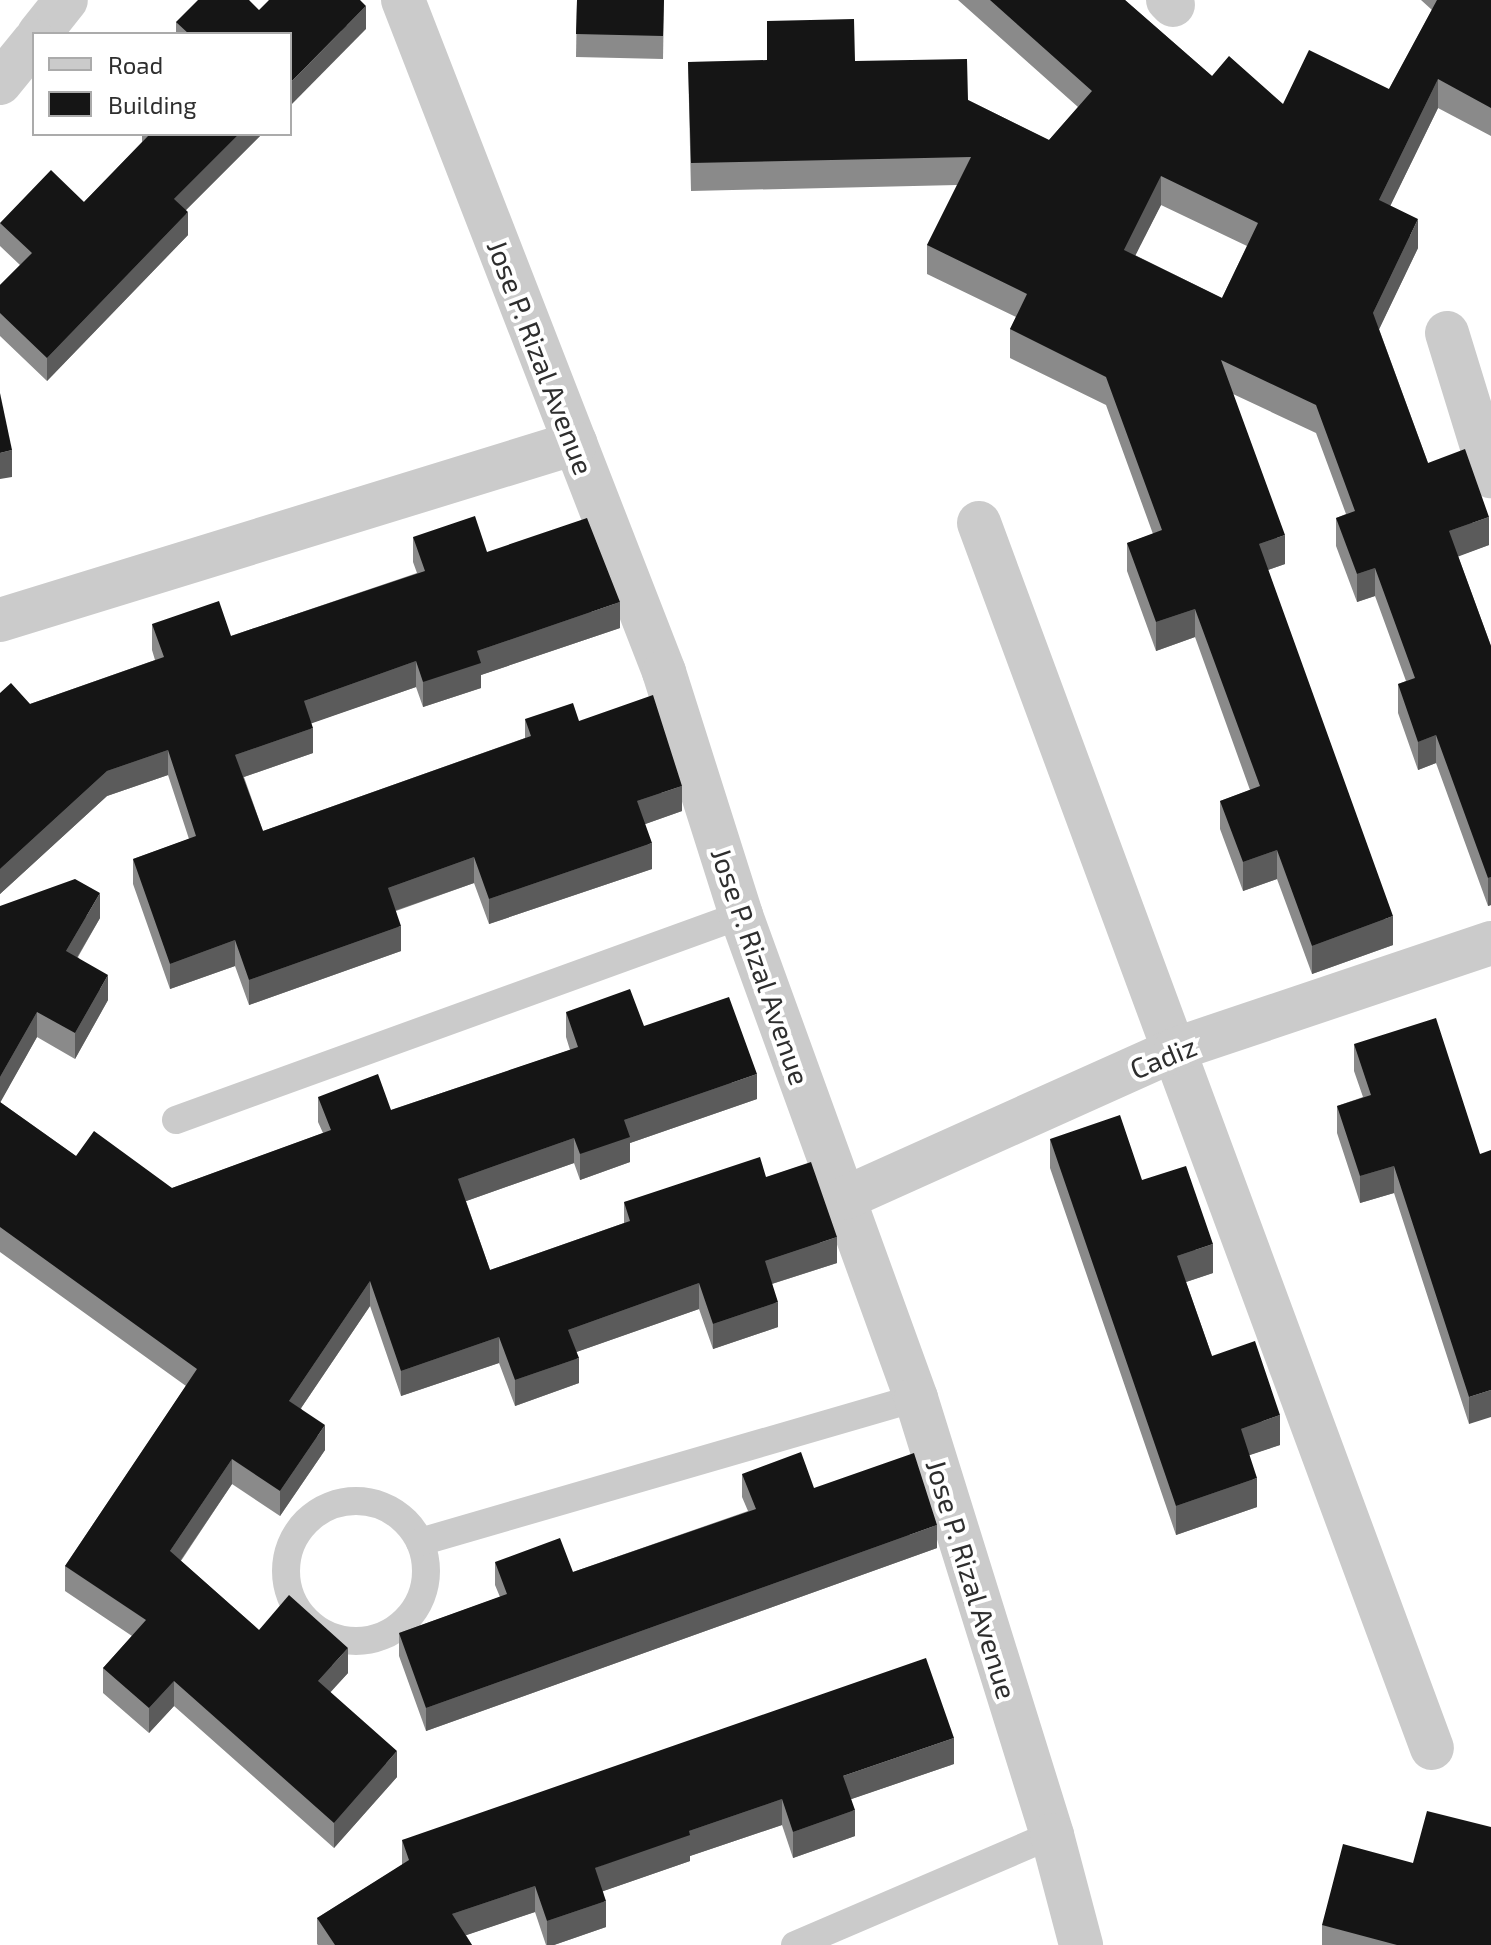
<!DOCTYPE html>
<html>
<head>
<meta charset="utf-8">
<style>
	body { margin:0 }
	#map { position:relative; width:1491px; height:1945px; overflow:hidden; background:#fff; font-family:"Exo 2",sans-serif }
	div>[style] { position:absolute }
	.lane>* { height:28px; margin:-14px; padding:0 14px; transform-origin:14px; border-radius:14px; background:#cbcbcb }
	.lane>.ring { margin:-14px; padding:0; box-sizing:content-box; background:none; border:28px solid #cbcbcb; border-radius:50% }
	.street>* { height:44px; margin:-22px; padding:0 22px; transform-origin:22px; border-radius:22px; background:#cbcbcb }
	.wall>* { inset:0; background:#8a8a8a }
	.shaded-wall>* { inset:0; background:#5b5b5b }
	.building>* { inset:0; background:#151515 }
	span { translate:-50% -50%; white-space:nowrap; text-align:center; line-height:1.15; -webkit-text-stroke:8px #fff; paint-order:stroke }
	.street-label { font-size:28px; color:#2e2e2e }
	.legend { position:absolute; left:32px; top:32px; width:260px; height:104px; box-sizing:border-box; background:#fff; border:2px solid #ababab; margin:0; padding:10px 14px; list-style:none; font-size:24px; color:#2e2e2e }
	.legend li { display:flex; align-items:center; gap:16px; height:40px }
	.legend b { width:40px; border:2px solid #ababab }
</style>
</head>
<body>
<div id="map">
	<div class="lane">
		<i style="left:176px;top:1120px;width:601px;rotate:-19.94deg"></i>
		<i class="ring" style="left:286px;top:1501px;width:112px;height:112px"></i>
		<i style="left:420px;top:1542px;width:516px;rotate:-16.19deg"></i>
		<i style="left:795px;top:1945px;width:280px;rotate:-23.2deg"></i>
	</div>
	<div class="street">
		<i style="left:403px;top:0;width:721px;rotate:68.77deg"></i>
		<i style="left:664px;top:672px;width:255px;rotate:72.4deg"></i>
		<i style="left:741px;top:915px;width:514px;rotate:70.08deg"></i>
		<i style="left:916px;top:1398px;width:458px;rotate:72.7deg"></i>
		<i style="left:1052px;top:1835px;width:114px;rotate:75.2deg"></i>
		<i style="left:1168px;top:0;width:7px;rotate:45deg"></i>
		<i style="left:39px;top:34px;width:43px;rotate:-51.5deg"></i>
		<i style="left:0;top:83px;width:54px;rotate:-51deg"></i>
		<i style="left:1447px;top:333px;width:150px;rotate:72.9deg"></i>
		<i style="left:979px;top:523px;width:1306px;rotate:69.71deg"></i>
		<i style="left:0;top:620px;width:602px;rotate:-17.11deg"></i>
		<i style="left:845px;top:1198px;width:363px;rotate:-24.2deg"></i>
		<i style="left:1176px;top:1049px;width:332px;rotate:-18.6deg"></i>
	</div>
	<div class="wall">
		<i style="clip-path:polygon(577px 0,664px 0,663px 59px,576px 57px)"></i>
		<i style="clip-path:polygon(evenodd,958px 0,1125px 0,1212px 76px,1283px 104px,1389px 89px,1432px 10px,1421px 0,1491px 0,1491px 136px,1438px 108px,1390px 206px,1418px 248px,1379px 329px,1428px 463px,1489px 545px,1458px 556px,1491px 646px,1491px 905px,1488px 906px,1436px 763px,1418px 770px,1398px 713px,1398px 684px,1406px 681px,1375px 596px,1357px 602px,1336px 546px,1336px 518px,1346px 514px,1316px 433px,1233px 394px,1285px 564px,1268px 570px,1393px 945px,1312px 974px,1277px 879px,1243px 891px,1220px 829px,1220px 801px,1250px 790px,1195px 637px,1156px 651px,1127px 571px,1127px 543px,1153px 534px,1106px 405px,1010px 358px,1010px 329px,1016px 317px,927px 274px,927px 245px,957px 185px,691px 191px,688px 62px,855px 61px,968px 100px,1049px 140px,1078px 107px,958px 0,1161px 205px,1247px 246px,1222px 298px,1135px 255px,1161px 205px)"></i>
		<i style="clip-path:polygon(259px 10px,366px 29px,290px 34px,176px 34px,176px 22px)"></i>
		<i style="clip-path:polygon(142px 134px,262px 134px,186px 210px,188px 235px,47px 381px,0 336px,0 285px,20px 265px,0 246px,0 223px,84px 202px,142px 142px)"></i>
		<i style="clip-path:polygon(413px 537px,487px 552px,620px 628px,481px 675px,481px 688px,423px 707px,416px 687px,311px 723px,313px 753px,244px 777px,263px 831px,525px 738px,525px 719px,579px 721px,682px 811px,645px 824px,652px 869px,489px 924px,474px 883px,396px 911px,401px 951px,249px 1005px,235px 966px,170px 989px,133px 884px,133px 859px,189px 839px,168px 775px,107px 796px,0 894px,0 693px,30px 704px,155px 660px,152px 650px,152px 624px,231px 636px,417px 573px,413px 562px)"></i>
		<i style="clip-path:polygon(0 906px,100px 918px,78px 957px,108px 1000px,75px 1059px,37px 1037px,0 1102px,76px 1156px,172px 1188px,323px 1133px,318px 1122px,318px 1097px,391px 1110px,570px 1050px,566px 1037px,566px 1012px,644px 1026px,757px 1099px,630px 1143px,630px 1162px,580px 1180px,574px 1163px,466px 1201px,490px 1270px,624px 1223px,624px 1202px,766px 1177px,837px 1263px,772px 1284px,778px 1327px,713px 1349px,699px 1309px,576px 1352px,579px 1383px,515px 1406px,499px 1363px,401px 1396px,370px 1306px,301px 1408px,325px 1450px,280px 1516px,232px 1484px,181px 1561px,259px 1630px,348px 1673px,330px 1692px,397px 1777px,334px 1848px,174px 1706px,149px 1733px,103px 1693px,103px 1668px,132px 1636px,65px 1591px,65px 1566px,186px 1386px,0 1252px)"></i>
		<i style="clip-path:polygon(1354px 1044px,1480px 1154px,1469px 1424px,1394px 1193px,1360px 1203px,1337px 1133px,1337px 1106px,1363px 1097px,1354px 1071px)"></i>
		<i style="clip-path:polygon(1050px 1139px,1142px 1180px,1213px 1273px,1186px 1282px,1212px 1356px,1280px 1445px,1249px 1455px,1257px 1507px,1176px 1535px,1050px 1168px)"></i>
		<i style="clip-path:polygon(742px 1474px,814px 1488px,937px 1548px,426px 1731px,399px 1656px,399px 1633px,500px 1597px,495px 1585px,495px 1562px,573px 1572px,748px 1511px,742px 1497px)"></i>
		<i style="clip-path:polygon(954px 1764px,851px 1799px,855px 1836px,793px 1858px,782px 1825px,690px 1856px,690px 1861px,603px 1891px,606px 1927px,554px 1945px,546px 1945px,535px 1912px,466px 1935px,472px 1945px,318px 1945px,317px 1944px,317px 1918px,402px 1865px,402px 1840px)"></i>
		<i style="clip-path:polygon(1413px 1863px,1491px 1945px,1322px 1945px,1322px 1925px)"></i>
	</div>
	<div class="shaded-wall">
		<i style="clip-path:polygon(366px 6px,366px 29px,290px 106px,290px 83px)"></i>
		<i style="clip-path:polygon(1438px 79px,1438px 108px,1379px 229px,1379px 200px)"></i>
		<i style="clip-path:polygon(239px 134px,262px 134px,174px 222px,174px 199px)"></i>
		<i style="clip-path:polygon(1161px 176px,1161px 205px,1124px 278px,1124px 250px)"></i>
		<i style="clip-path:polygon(188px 212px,188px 235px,47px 381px,47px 358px)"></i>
		<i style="clip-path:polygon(1418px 219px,1418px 248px,1373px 342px,1373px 313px)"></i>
		<i style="clip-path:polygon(12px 450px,12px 477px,0 479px,0 453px)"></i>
		<i style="clip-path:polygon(1489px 517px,1489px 545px,1449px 560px,1449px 531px)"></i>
		<i style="clip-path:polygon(1285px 535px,1285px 564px,1259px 573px,1259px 544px)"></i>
		<i style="clip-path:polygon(1375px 568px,1375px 596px,1357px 602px,1357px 574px)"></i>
		<i style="clip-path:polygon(620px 602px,620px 628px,481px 675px,481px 688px,423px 707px,423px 682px,477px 651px)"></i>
		<i style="clip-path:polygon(1195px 609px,1195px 637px,1156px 651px,1156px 622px)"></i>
		<i style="clip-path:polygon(416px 661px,416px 687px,304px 726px,304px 701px)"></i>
		<i style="clip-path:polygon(313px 728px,313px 753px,235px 780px,235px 755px)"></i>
		<i style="clip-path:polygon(1436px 735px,1436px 763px,1418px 770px,1418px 742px)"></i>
		<i style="clip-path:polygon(168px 750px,168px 775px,107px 796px,0 894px,0 869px,107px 771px)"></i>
		<i style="clip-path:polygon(682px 786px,682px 811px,637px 827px,637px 801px)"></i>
		<i style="clip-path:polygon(652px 843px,652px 869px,489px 924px,489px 899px)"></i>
		<i style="clip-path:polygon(1277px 850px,1277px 879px,1243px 891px,1243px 862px)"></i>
		<i style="clip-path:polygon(474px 857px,474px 883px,388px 913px,388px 888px)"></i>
		<i style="clip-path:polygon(1491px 877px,1491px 905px,1488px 906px,1488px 878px)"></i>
		<i style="clip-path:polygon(100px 893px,100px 918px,66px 976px,66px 951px)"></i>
		<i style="clip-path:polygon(1393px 916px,1393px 945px,1312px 974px,1312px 946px)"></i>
		<i style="clip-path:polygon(401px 926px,401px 951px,249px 1005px,249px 980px)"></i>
		<i style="clip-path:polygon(235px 940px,235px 966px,170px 989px,170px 964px)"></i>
		<i style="clip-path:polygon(108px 975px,108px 1000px,75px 1059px,75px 1033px)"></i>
		<i style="clip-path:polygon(37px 1012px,37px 1037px,0 1103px,0 1077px)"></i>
		<i style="clip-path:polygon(757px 1074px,757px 1099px,630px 1143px,630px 1162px,580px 1180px,580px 1154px,624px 1120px)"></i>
		<i style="clip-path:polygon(574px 1138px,574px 1163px,458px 1204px,458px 1179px)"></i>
		<i style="clip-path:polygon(1394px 1166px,1394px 1193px,1360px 1203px,1360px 1176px)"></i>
		<i style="clip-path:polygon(837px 1237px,837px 1263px,765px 1286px,765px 1261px)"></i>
		<i style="clip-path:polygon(1213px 1244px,1213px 1273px,1177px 1285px,1177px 1256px)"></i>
		<i style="clip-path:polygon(370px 1281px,370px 1306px,289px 1426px,289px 1401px)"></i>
		<i style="clip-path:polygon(699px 1283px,699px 1309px,568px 1355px,568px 1330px)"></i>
		<i style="clip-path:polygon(778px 1302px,778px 1327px,713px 1349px,713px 1324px)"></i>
		<i style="clip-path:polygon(499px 1337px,499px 1363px,401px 1396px,401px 1371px)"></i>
		<i style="clip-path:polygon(579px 1358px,579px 1383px,515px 1406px,515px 1380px)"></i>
		<i style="clip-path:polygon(1491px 1390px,1491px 1417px,1469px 1424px,1469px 1397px)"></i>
		<i style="clip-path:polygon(1280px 1415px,1280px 1445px,1241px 1458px,1241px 1429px)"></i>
		<i style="clip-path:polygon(325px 1425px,325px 1450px,280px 1516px,280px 1491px)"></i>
		<i style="clip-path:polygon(232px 1459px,232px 1484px,170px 1576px,170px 1551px)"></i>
		<i style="clip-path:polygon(1257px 1478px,1257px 1507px,1176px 1535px,1176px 1506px)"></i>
		<i style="clip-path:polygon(937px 1525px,937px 1548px,426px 1731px,426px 1708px)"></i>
		<i style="clip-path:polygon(348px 1648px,348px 1673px,318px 1706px,318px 1681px)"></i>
		<i style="clip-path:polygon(174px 1681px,174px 1706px,149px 1733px,149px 1708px)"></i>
		<i style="clip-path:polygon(954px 1738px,954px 1764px,843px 1802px,843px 1776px)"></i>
		<i style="clip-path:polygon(397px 1751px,397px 1777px,334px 1848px,334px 1823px)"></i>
		<i style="clip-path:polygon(782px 1799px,782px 1825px,690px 1856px,690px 1861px,595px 1894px,595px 1868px,689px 1831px)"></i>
		<i style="clip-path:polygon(855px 1810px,855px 1836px,793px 1858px,793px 1832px)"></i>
		<i style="clip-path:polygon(535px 1886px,535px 1912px,452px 1940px,452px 1914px)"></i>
		<i style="clip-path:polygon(606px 1901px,606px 1927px,554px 1945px,547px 1945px,547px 1921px)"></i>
	</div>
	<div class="building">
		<i style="clip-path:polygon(198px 0,249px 0,259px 10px,269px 0,360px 0,366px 6px,290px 83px,290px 34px,189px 34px,176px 22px)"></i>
		<i style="clip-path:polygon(577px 0,664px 0,663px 36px,576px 34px)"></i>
		<i style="clip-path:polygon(evenodd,990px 0,1125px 0,1212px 76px,1229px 56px,1283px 104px,1309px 50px,1389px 89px,1437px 0,1491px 0,1491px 108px,1438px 79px,1379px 200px,1418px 219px,1373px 313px,1428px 463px,1465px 449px,1489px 517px,1449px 531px,1491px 646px,1491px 877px,1488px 878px,1436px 735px,1418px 742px,1398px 684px,1415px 678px,1375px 568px,1357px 574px,1336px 518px,1355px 511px,1316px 405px,1221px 360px,1285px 535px,1259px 544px,1393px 916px,1312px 946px,1277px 850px,1243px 862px,1220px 801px,1260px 786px,1195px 609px,1156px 622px,1127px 543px,1162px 530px,1106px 377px,1010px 329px,1027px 294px,927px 245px,971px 157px,691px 163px,688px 62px,767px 60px,767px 21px,854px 19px,855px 61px,967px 59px,968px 100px,1049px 140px,1092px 91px,990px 0,1161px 176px,1258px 223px,1222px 298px,1124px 250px,1161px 176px)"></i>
		<i style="clip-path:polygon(148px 134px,239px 134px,174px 199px,188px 212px,47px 358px,0 313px,0 285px,32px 253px,0 223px,51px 170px,84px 202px,149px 135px)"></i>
		<i style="clip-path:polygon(0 393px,12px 450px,0 453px)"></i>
		<i style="clip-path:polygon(475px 516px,487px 552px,587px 518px,620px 602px,477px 651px,481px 663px,423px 682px,416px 661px,304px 701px,313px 728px,235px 755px,263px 831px,531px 736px,525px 719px,573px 703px,579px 721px,653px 695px,682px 786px,637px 801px,652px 843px,489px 899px,474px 857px,388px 888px,401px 926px,249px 980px,235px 940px,170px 964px,133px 859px,196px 836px,168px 750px,107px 771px,0 869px,0 693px,11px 683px,30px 704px,164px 657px,152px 624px,219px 601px,231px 636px,425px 571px,413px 537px)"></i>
		<i style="clip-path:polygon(75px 879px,100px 893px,66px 951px,108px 975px,75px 1033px,37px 1012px,0 1077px,0 906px)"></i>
		<i style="clip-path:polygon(630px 989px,644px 1026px,729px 997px,757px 1074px,624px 1120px,630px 1137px,580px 1154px,574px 1138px,458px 1179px,490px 1270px,630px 1221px,624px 1202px,760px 1157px,766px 1177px,811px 1162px,837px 1237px,765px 1261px,778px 1302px,713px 1324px,699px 1283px,568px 1330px,579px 1358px,515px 1380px,499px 1337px,401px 1371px,370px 1281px,289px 1401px,325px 1425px,280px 1491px,232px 1459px,170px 1551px,259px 1630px,289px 1595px,348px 1648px,318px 1681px,397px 1751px,334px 1823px,174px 1681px,149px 1708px,103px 1668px,146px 1620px,65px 1566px,197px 1369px,0 1227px,0 1102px,76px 1156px,94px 1131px,172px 1188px,331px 1130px,318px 1097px,378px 1074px,391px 1110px,578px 1047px,566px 1012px)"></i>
		<i style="clip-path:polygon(1436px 1018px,1480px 1154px,1491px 1150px,1491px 1390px,1469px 1397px,1394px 1166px,1360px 1176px,1337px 1106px,1371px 1095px,1354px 1044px)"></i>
		<i style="clip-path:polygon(1120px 1115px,1142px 1180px,1186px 1166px,1213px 1244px,1177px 1256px,1212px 1356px,1255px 1341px,1280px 1415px,1241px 1429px,1257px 1478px,1176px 1506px,1050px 1139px)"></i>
		<i style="clip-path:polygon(801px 1452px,814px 1488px,914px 1453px,937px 1525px,426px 1708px,399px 1633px,507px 1594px,495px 1562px,560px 1538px,573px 1572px,756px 1509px,742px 1474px)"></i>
		<i style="clip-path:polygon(926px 1658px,954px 1738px,843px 1776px,855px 1810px,793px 1832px,782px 1799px,689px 1831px,690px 1835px,595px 1868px,606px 1901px,547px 1921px,535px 1886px,452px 1914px,472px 1945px,335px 1945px,317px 1918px,409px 1860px,402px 1840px)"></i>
		<i style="clip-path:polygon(1427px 1811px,1491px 1827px,1491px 1945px,1397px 1945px,1322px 1925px,1343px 1844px,1413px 1863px)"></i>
	</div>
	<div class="street-label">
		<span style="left:541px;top:357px;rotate:69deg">Jose P. Rizal Avenue</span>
		<span style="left:761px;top:966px;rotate:71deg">Jose P. Rizal Avenue</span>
		<span style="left:1163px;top:1057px;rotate:-22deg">Cadiz</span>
		<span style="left:972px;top:1579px;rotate:73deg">Jose P. Rizal Avenue</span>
	</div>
	<ul class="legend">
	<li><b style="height:10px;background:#cbcbcb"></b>Road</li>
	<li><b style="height:22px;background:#151515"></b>Building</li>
	</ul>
</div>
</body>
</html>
